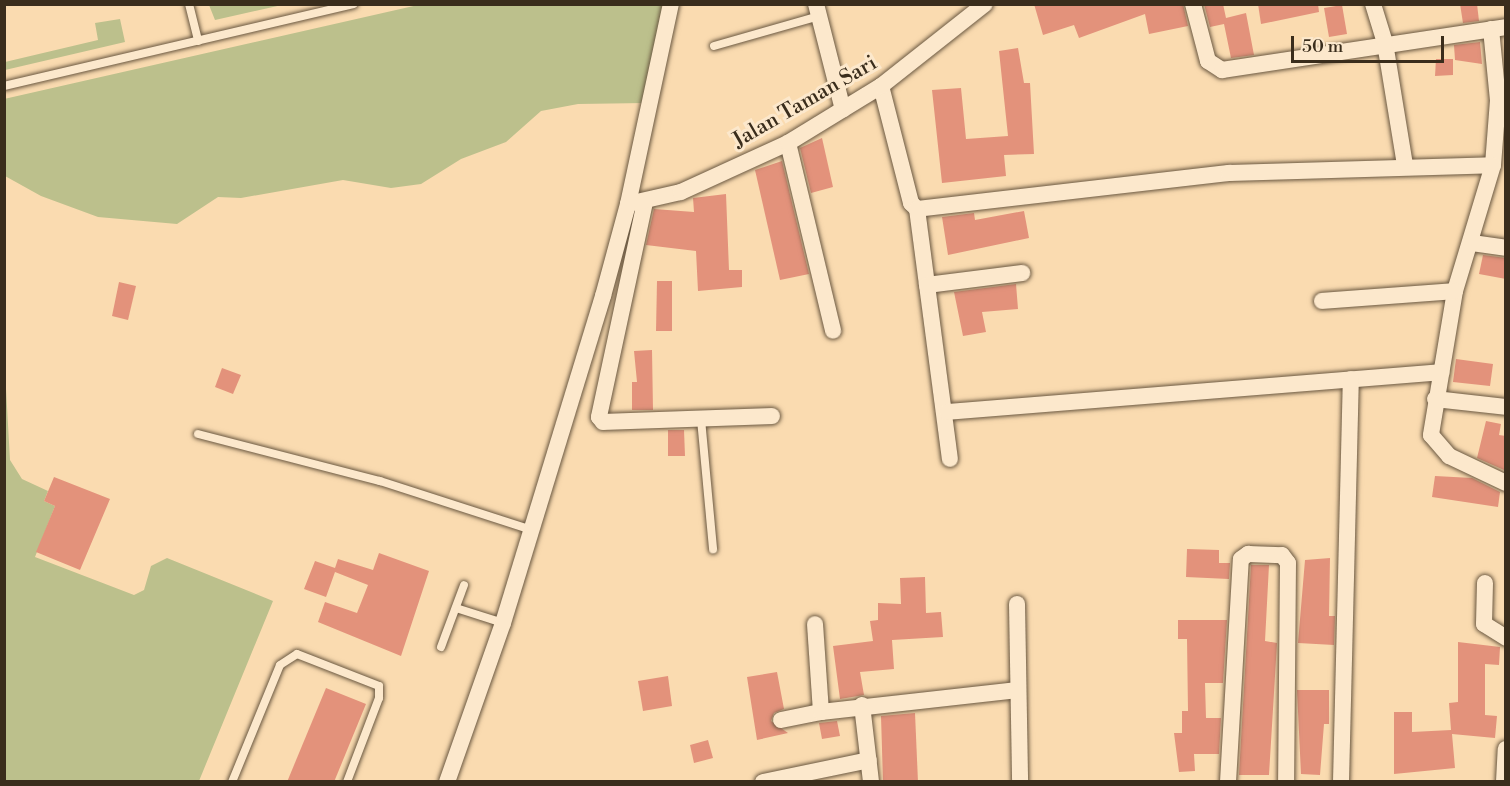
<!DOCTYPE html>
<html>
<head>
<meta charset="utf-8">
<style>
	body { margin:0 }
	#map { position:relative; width:1510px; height:786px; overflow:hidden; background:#fadbb0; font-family:"Libre Bodoni",serif }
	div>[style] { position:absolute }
	.green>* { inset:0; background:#bcc08c }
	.building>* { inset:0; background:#e3927b }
	.roads { filter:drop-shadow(0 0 2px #6a5841) drop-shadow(0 0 2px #6a5841) }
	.lane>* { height:8px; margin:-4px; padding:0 4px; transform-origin:4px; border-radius:4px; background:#fce8cc }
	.street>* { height:16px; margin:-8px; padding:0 8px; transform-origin:8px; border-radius:8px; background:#fce8cc }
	span { translate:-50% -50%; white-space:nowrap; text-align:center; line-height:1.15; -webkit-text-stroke:6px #fce8cc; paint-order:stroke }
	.street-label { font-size:21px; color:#3a2d1c }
	.frame { position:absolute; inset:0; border:6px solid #3a2d1c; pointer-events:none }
	.scale { position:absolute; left:1291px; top:36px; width:153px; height:27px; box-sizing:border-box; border:3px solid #3a2d1c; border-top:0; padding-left:8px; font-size:18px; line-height:21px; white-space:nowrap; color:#3a2d1c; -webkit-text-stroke:4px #fce8cc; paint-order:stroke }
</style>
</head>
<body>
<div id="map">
	<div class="green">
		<i style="clip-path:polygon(209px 5px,209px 4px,282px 5px,215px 20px)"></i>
		<i style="clip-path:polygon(418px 5px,662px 5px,645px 103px,578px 104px,541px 111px,506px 142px,461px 159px,421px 184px,391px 188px,343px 180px,241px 198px,218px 197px,177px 224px,98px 217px,41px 196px,5px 176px,4px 99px)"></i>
		<i style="clip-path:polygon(120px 19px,125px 42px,5px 70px,5px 62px,98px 40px,95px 23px)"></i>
		<i style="clip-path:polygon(4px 353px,10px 460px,22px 479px,48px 491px,44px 501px,55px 506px,35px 557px,134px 595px,144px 590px,151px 566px,167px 558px,273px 601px,199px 781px,5px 781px)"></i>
	</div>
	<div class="building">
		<i style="clip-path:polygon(1034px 4px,1183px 4px,1188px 26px,1149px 34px,1145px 14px,1079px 38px,1074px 25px,1043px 35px)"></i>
		<i style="clip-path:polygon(1204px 4px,1223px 4px,1226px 18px,1246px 13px,1254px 55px,1231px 58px,1224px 24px,1210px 27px)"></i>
		<i style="clip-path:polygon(1258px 4px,1318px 4px,1319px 12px,1261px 24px)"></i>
		<i style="clip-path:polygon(1460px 4px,1477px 4px,1479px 21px,1463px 23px)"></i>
		<i style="clip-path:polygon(1342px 5px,1347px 34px,1329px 37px,1324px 8px)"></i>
		<i style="clip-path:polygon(1480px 42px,1482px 64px,1455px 60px,1454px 45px)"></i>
		<i style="clip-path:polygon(1018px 48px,1024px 83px,1030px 83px,1034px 154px,1004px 155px,1006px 176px,942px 183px,932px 90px,961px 88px,966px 139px,1008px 136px,999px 51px)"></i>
		<i style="clip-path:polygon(1436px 59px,1453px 59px,1453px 75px,1435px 76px)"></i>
		<i style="clip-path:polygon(822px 138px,833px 187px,811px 193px,800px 148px)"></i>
		<i style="clip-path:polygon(782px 161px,809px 274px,780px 280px,755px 170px)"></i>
		<i style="clip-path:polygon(726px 194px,729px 270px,742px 270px,742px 287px,698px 291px,696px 251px,646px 245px,654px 209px,694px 212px,693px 198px)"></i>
		<i style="clip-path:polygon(1024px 211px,1029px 238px,948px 255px,942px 217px,974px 213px,975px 220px)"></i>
		<i style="clip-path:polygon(1483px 255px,1506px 258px,1506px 279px,1479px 274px)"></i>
		<i style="clip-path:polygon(657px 281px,672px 281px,672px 331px,656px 331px)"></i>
		<i style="clip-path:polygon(119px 282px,136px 286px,128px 320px,112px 316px)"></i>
		<i style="clip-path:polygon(1016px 284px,1018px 309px,982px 312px,986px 332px,963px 336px,954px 292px)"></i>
		<i style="clip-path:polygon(652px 350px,653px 410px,632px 410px,632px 382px,637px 382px,634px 351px)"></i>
		<i style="clip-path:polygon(1456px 359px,1493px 364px,1490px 386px,1453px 382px)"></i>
		<i style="clip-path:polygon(222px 368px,241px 375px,233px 394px,215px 387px)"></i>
		<i style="clip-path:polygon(1486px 421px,1501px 424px,1499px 435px,1506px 436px,1504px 470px,1477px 458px)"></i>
		<i style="clip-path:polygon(668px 430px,684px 430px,685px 456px,668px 456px)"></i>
		<i style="clip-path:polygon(1435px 476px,1472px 478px,1500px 492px,1498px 507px,1432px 497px)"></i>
		<i style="clip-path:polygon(54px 477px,110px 499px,80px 570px,36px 552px,55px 506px,44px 501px)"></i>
		<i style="clip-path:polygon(1187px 549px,1219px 550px,1219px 563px,1230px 563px,1229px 579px,1186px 577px)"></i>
		<i style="clip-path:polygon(379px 553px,429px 571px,401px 656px,318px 622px,325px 602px,357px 613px,368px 585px,335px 572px,326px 597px,304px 589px,315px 561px,335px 568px,338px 559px,373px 570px)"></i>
		<i style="clip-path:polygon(1330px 558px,1329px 616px,1335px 616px,1334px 645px,1298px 643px,1305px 560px)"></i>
		<i style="clip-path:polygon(1251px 565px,1269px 565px,1265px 641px,1277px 643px,1269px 775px,1239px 775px)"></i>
		<i style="clip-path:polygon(925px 577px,926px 613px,941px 612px,943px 637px,892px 640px,894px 669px,860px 672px,864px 695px,840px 699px,833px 646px,873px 641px,870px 621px,878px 620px,878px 603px,901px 604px,900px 578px)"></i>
		<i style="clip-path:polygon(1178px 620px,1227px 620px,1223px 683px,1205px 683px,1206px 718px,1221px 718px,1219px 754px,1194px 754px,1195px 771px,1179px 772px,1174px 733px,1182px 733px,1182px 711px,1188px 711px,1187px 639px,1178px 639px)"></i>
		<i style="clip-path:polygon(1458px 642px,1500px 647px,1499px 665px,1485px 664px,1485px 715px,1497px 716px,1495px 738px,1452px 734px,1455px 768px,1394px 774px,1394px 712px,1412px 712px,1412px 732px,1451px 730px,1449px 703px,1458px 702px)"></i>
		<i style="clip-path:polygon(777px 672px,784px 709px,774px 713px,771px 721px,788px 733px,757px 740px,747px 677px)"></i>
		<i style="clip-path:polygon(668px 676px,672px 706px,643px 711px,638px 681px)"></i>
		<i style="clip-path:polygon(326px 688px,366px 704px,334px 782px,287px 782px)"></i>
		<i style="clip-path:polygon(1297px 690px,1329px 690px,1329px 724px,1324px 724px,1320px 775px,1301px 774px)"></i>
		<i style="clip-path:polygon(915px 713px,918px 782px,883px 782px,881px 716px)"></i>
		<i style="clip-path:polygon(837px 721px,840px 736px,822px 739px,819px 723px)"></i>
		<i style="clip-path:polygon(708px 740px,713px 758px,694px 763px,690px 745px)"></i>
	</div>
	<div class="roads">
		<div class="lane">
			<i style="left:189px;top:4px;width:38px;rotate:76deg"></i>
			<i style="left:714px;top:46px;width:109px;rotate:-15.9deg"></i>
			<i style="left:4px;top:86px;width:359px;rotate:-13.2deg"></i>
			<i style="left:701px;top:419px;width:131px;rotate:84.7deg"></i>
			<i style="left:198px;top:434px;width:188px;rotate:14.5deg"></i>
			<i style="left:380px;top:481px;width:160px;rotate:17.9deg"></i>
			<i style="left:456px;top:608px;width:49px;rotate:17.7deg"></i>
			<i style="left:441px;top:647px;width:66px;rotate:-69.6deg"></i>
			<i style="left:232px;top:782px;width:126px;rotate:-67.7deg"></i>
			<i style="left:280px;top:665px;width:20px;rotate:-33deg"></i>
			<i style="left:297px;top:654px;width:88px;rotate:21.3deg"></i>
			<i style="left:379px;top:686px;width:12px;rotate:90deg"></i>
			<i style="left:379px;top:698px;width:90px;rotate:110.9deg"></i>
		</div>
		<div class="street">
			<i style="left:816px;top:4px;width:109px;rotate:75.7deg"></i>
			<i style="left:1193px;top:4px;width:59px;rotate:75.3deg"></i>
			<i style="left:1208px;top:61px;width:17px;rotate:33deg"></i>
			<i style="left:1222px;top:70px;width:287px;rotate:-8.6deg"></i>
			<i style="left:1373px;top:4px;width:41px;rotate:72.9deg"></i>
			<i style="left:1385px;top:43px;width:124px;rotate:80.7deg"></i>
			<i style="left:1491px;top:29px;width:71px;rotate:84.4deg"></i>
			<i style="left:1498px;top:100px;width:65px;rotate:94.4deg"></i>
			<i style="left:1493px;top:165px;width:132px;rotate:106.8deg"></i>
			<i style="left:1455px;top:291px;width:146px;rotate:99.5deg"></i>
			<i style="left:1431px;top:435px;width:28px;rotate:49deg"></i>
			<i style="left:1449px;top:456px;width:63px;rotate:25.3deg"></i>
			<i style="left:881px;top:86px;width:121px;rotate:75.6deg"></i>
			<i style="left:911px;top:203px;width:8px;rotate:45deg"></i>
			<i style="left:917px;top:209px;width:314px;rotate:-6.6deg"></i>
			<i style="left:1229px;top:173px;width:264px;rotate:-1.7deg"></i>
			<i style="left:788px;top:143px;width:193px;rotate:76.5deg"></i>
			<i style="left:645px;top:202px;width:220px;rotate:102.1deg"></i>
			<i style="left:599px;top:417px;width:6px;rotate:51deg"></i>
			<i style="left:603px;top:422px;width:169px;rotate:-2deg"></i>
			<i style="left:628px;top:204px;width:54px;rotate:-12.8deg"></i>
			<i style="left:681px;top:192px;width:118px;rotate:-24.6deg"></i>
			<i style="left:788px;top:143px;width:109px;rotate:-31.5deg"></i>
			<i style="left:881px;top:86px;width:132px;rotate:-38.3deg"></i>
			<i style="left:917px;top:209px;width:252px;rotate:82.5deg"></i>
			<i style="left:1472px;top:243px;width:34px;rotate:8deg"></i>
			<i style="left:927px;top:285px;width:96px;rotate:-7.2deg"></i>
			<i style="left:1322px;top:301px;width:133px;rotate:-4.3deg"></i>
			<i style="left:1435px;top:399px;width:71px;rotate:6.4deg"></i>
			<i style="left:947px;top:412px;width:496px;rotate:-4.6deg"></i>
			<i style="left:1485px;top:583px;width:41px;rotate:91.4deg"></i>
			<i style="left:1484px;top:624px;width:26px;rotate:32deg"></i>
			<i style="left:1017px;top:604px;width:178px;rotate:89deg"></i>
			<i style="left:862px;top:705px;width:78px;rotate:83.3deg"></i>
			<i style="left:821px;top:712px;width:198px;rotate:-6.4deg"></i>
			<i style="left:781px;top:720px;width:41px;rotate:-11.3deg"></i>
			<i style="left:821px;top:712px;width:88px;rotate:-93.9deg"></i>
			<i style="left:447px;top:782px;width:169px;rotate:-70.6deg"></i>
			<i style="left:503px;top:623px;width:342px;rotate:-73deg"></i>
			<i style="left:603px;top:296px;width:95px;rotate:-74.8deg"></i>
			<i style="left:628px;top:204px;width:205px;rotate:-77.9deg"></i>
			<i style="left:763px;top:782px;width:108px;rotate:-11.7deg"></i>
			<i style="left:1228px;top:782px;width:223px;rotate:-86.7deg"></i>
			<i style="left:1241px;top:559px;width:9px;rotate:-36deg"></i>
			<i style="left:1248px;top:554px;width:34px;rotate:2deg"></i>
			<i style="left:1282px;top:555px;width:10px;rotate:53deg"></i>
			<i style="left:1288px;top:563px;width:219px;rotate:90.5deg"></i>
			<i style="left:1341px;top:782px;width:403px;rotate:-88.6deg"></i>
			<i style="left:1504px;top:782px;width:33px;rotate:-87deg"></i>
		</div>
	</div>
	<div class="street-label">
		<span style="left:805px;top:102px;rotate:-30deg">Jalan Taman Sari</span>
	</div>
	<div class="frame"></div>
	<div class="scale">50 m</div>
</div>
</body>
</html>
